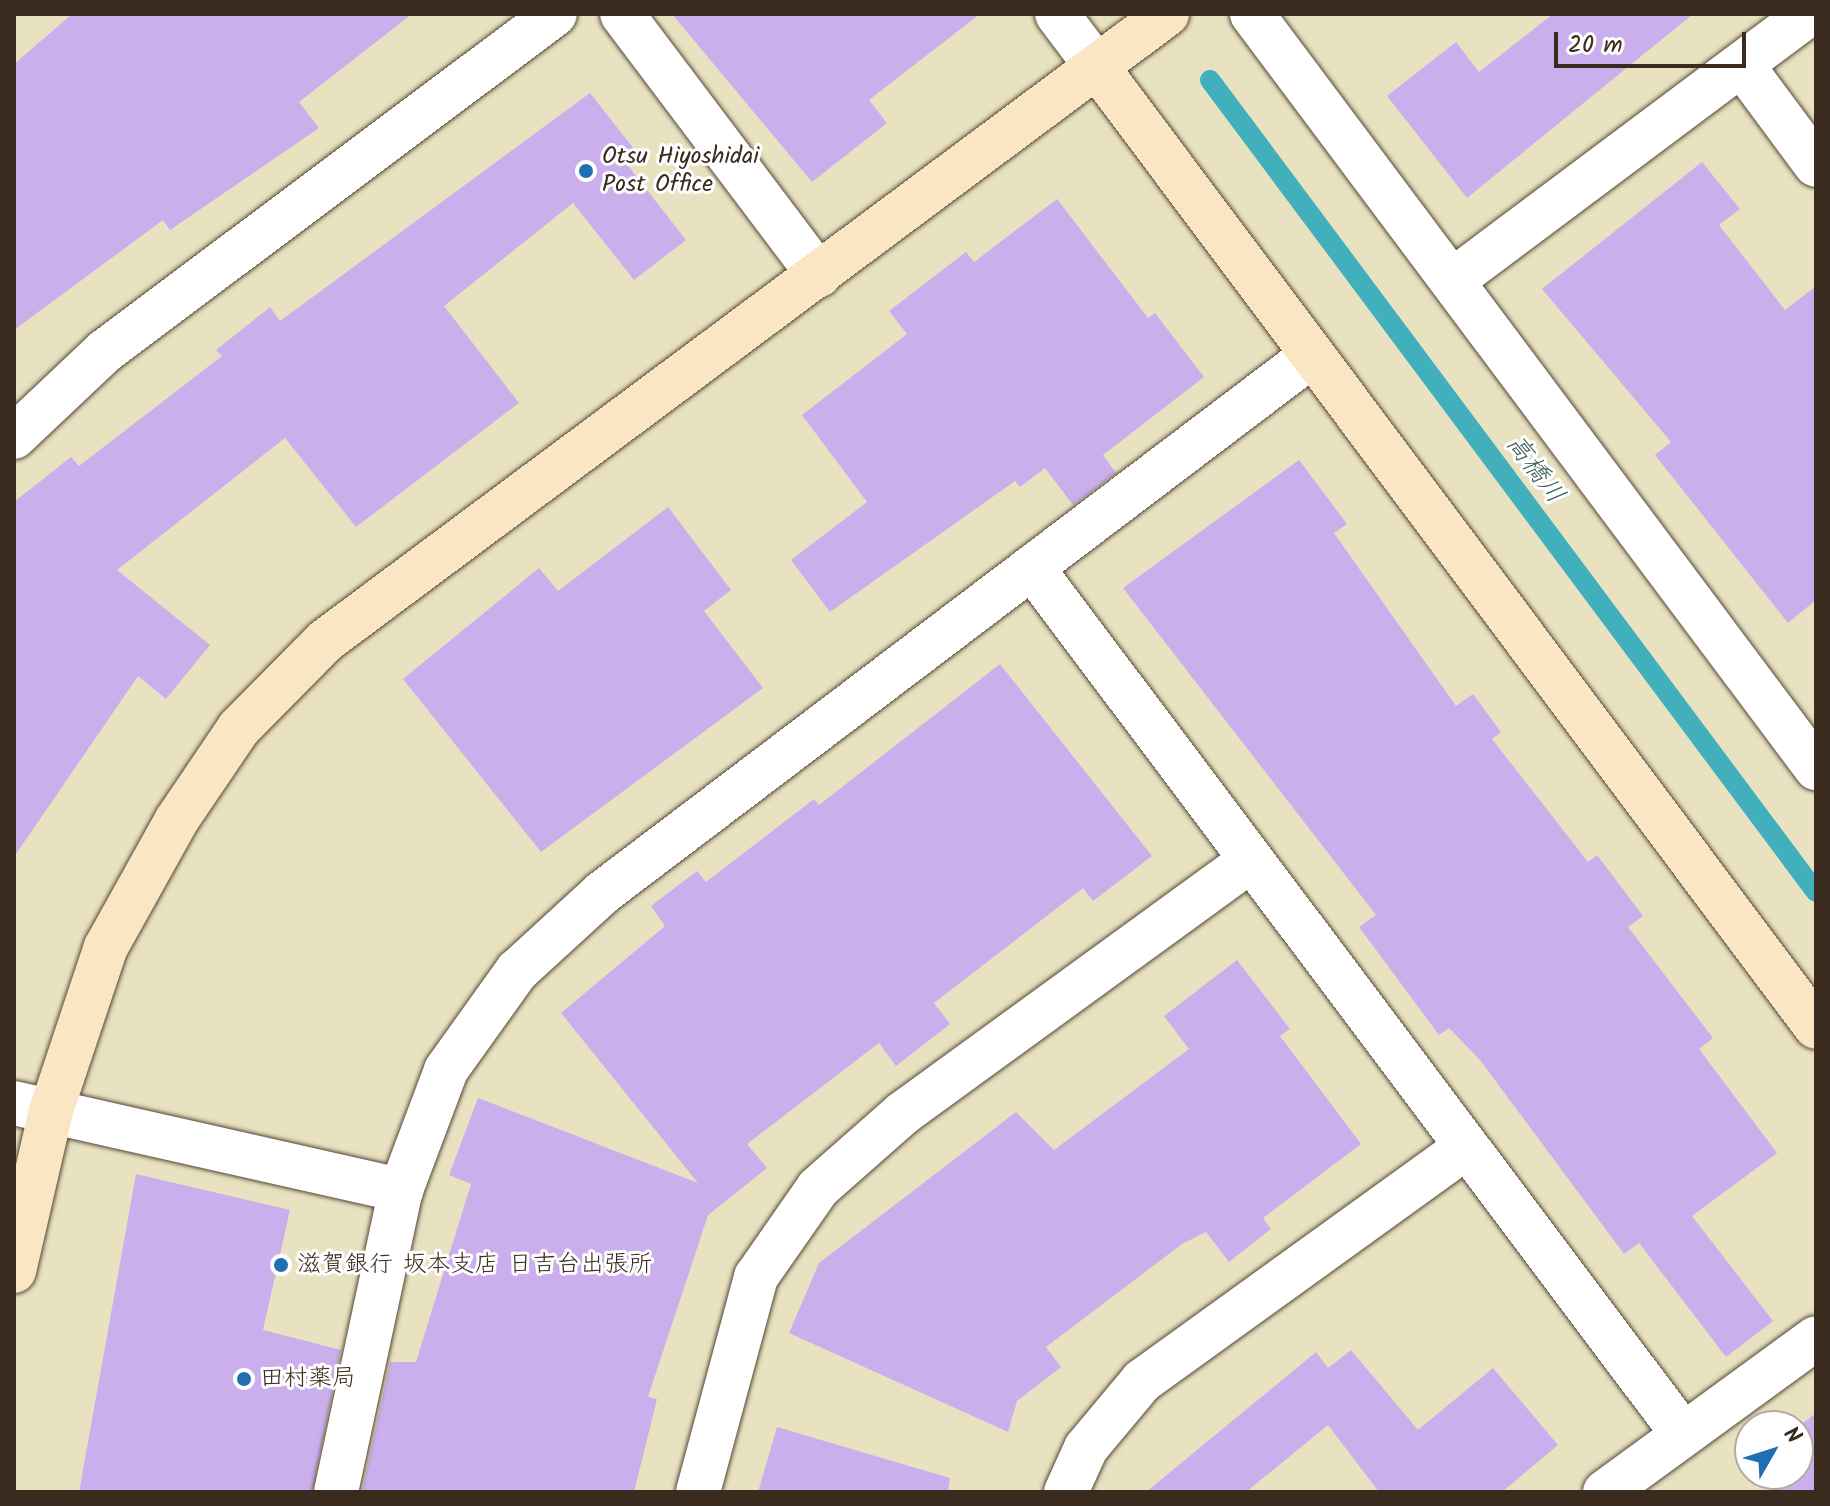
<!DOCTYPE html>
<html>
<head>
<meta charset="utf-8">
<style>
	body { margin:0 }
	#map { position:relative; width:1830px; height:1506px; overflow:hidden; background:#e8e2c0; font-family:Kalam,"Klee One",sans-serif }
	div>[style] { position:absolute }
	.stream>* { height:20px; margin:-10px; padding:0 10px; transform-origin:10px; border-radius:10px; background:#41afbc }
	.building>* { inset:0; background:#cbafed }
	.roads { filter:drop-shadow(0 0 2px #554636) drop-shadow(0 0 2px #554636) }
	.street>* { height:44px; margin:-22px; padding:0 22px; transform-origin:22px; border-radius:22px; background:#fff }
	.secondary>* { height:44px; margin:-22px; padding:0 22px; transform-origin:22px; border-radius:22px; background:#fbe6c4 }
	.dots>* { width:22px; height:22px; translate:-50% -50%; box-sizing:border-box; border:4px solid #fff; border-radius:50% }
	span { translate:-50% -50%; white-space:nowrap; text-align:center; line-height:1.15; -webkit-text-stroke:6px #fff; paint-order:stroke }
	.poi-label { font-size:24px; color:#3b2a1e }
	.left { translate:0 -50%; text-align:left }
	.water-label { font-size:26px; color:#3d5f5d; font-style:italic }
	.frame { position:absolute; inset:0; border:16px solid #3b2a1e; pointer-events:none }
	.north { position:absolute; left:1734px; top:1410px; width:80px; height:80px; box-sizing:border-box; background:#fff; border:2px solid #b1aaa5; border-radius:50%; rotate:51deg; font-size:22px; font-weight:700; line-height:32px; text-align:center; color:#3b2a1e }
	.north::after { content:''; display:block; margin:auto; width:28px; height:36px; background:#1f6fb2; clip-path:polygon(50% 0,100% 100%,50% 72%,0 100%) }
	.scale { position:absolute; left:1554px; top:32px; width:192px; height:36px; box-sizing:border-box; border:4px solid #3b2a1e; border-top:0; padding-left:10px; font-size:24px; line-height:28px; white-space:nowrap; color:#3b2a1e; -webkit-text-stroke:6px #fff; paint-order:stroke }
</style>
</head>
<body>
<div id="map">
	<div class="stream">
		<i style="left:1210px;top:80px;width:1013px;rotate:53.27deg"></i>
	</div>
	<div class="building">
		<i style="clip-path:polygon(72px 14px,412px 14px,299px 102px,319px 128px,170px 230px,163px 220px,14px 330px,14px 64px)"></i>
		<i style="clip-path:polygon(672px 14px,980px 14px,869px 100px,887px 123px,812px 182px)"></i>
		<i style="clip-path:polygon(1553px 14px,1693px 14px,1467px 198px,1387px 96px,1456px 42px,1479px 72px)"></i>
		<i style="clip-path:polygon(590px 93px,634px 149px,622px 158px,686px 240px,634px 280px,573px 203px,444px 306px,519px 403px,356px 527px,285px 438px,117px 570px,210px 645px,166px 699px,138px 676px,14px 857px,14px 502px,71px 457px,79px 466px,222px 356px,216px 350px,270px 307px,280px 321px)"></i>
		<i style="clip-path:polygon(1702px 162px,1740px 209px,1719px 225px,1785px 310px,1816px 286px,1816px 600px,1788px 623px,1655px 455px,1671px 442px,1542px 289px)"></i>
		<i style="clip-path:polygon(1057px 199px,1148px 318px,1155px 313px,1204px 377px,1103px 455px,1116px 473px,1073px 505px,1045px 468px,1020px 487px,1015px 481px,830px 612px,791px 560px,867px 502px,802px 415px,907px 334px,889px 311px,966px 252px,974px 262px)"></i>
		<i style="clip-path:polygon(1299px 460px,1347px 524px,1334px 533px,1456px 706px,1473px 694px,1501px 732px,1492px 739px,1588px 862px,1597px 855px,1643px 916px,1628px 927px,1713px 1038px,1699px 1049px,1777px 1153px,1692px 1216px,1773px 1321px,1726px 1357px,1639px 1243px,1624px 1254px,1480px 1060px,1449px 1028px,1439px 1035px,1359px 927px,1376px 915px,1123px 588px)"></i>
		<i style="clip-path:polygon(668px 507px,731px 590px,704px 611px,763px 688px,541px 852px,403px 679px,539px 568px,558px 591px)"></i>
		<i style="clip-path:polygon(1000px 664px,1152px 856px,1093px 901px,1083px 888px,934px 1003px,950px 1024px,896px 1066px,879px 1043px,747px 1144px,767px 1168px,708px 1215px,648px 1397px,657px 1399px,634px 1492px,362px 1492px,390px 1362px,416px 1362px,471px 1184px,449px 1175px,478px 1098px,698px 1183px,561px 1013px,665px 926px,651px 906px,697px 871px,706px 882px,814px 799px,819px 805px)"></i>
		<i style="clip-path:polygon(1237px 960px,1290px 1029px,1280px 1036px,1361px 1144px,1263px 1218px,1271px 1229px,1229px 1262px,1206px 1232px,1182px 1244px,1046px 1347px,1061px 1367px,1017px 1401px,1008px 1432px,789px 1333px,819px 1263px,1016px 1112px,1054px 1150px,1189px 1049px,1164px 1016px)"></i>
		<i style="clip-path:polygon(136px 1174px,290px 1210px,263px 1330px,341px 1350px,312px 1492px,79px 1492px)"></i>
		<i style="clip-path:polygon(1351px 1350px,1418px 1430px,1493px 1368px,1558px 1445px,1502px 1492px,1379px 1492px,1328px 1425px,1246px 1492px,1146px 1492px,1316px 1352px,1328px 1368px)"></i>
		<i style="clip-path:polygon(1816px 1413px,1816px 1492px,1776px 1492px,1764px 1474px,1798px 1474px,1798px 1427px)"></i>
		<i style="clip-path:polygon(777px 1427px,950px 1478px,948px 1492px,758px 1492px)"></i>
	</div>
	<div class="roads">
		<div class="street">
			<i style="left:622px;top:14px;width:327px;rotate:53deg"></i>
			<i style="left:1057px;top:14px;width:66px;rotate:53deg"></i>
			<i style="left:1252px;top:14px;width:942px;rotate:53.2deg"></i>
			<i style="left:1742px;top:65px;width:124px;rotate:53.5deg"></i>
			<i style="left:1453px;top:280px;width:444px;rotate:-36.8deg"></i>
			<i style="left:14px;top:437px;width:125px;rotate:-43.4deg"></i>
			<i style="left:105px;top:351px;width:562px;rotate:-36.83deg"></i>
			<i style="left:1033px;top:569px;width:1081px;rotate:53.09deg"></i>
			<i style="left:14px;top:1103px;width:397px;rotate:12.7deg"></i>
			<i style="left:336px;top:1492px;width:309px;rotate:-77.9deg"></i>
			<i style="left:401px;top:1190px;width:128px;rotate:-69.4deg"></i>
			<i style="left:446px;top:1070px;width:122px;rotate:-54.4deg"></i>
			<i style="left:517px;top:971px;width:115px;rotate:-42.5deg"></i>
			<i style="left:602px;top:893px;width:889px;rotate:-37.14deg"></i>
			<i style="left:698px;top:1492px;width:223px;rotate:-74.9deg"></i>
			<i style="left:756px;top:1277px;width:108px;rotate:-55.1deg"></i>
			<i style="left:818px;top:1188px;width:113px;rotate:-41.4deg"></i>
			<i style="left:903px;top:1113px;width:430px;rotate:-36deg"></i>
			<i style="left:1066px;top:1492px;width:48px;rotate:-65.6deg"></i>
			<i style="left:1086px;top:1448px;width:87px;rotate:-50.1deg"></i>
			<i style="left:1142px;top:1381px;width:400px;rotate:-35.8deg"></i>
			<i style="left:1605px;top:1492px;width:261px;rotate:-36.1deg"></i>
		</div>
		<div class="secondary">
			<i style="left:1097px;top:67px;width:1199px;rotate:53.17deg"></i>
			<i style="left:14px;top:1271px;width:164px;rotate:-77deg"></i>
			<i style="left:51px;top:1111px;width:173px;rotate:-71.5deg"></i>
			<i style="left:106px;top:947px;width:144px;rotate:-60.9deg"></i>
			<i style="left:176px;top:821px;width:112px;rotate:-55.9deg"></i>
			<i style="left:239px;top:728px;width:122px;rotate:-45.3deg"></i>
			<i style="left:325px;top:641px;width:1050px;rotate:-36.67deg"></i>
		</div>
	</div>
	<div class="dots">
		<i style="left:586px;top:171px;background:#1f6fb2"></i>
		<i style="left:281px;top:1265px;background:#1f6fb2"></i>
		<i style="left:244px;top:1379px;background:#1f6fb2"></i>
	</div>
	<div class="poi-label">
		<span class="left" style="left:602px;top:171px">Otsu Hiyoshidai<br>Post Office</span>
		<span class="left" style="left:297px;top:1265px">滋賀銀行 坂本支店 日吉台出張所</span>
		<span class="left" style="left:260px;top:1379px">田村薬局</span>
	</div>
	<div class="water-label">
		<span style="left:1534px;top:470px;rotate:53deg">高橋川</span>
	</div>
	<div class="frame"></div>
	<div class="north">N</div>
	<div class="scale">20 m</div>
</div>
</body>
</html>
